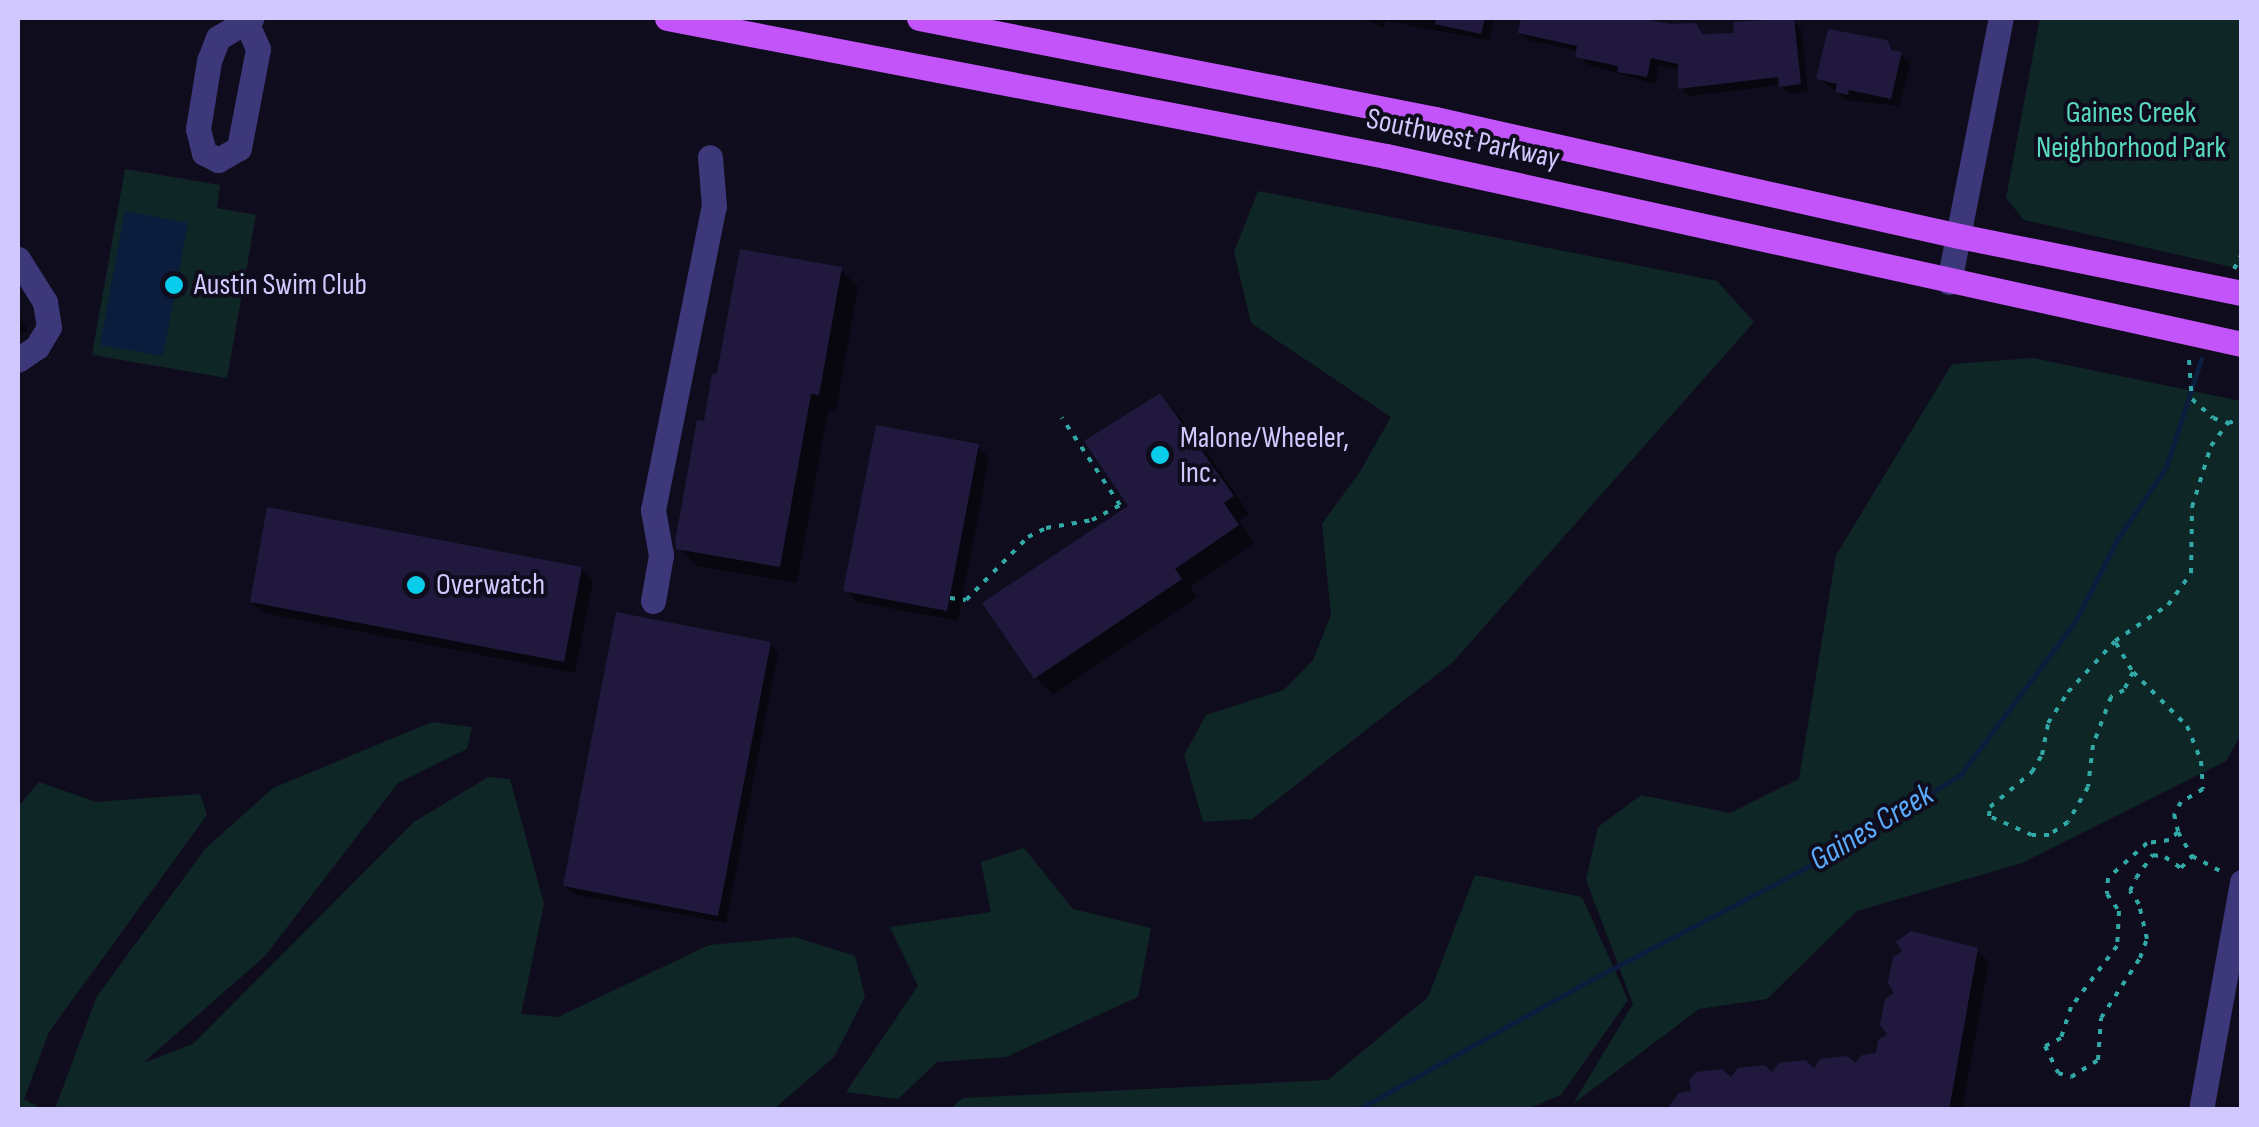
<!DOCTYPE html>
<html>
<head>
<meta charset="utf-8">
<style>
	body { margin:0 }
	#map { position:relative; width:2259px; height:1127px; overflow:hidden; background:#0f0c1d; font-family:"Sofia Sans Condensed",sans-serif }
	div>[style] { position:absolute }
	.green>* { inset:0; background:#0f2626 }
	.water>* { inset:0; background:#0c1c3c }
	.shadow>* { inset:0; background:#0007 }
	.stream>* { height:5px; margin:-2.5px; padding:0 2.5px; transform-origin:2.5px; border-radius:2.5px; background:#0c1c3c }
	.building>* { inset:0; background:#21193d }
	.path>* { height:4px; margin-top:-2px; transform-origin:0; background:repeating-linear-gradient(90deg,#31aaa7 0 5px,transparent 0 13px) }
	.minor>* { height:25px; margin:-12.5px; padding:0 12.5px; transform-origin:12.5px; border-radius:12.5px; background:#3d387a }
	.major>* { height:25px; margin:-12.5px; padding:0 12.5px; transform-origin:12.5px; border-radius:12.5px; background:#c254f9 }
	.dots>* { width:28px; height:28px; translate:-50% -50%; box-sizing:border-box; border:5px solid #0f0c1d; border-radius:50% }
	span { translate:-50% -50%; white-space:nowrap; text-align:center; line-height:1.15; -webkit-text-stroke:8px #0f0c1d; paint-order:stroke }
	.park-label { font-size:30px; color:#59dabe }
	.street-label { font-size:30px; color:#d1c9fd }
	.poi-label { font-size:30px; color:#d1c9fd }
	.left { translate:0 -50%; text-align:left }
	.water-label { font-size:32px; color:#5babfa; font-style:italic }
	.frame { position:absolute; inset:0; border:20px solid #d1c9fd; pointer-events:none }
</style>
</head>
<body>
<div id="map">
	<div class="green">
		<i style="clip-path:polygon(2040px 18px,2241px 18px,2241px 269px,2024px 220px,2006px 198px)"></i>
		<i style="clip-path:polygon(125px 169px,220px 185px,217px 208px,256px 215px,227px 378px,92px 355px)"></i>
		<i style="clip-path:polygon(1258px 191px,1717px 281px,1754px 322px,1453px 662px,1252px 819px,1203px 822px,1184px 755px,1206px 715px,1284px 690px,1313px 660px,1331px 615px,1322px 524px,1361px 470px,1391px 417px,1251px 323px,1234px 252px)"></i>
		<i style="clip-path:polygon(2033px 358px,2241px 401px,2242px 733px,2226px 761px,2022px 863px,1857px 911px,1767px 999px,1699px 1009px,1573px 1104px,1633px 1004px,1586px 880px,1598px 827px,1641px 795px,1730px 813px,1799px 779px,1836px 555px,1952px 364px)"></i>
		<i style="clip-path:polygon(432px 722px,472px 727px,467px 749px,398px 783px,265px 956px,143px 1063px,193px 1044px,414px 822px,488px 777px,510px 779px,544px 904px,521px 1014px,558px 1017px,709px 945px,795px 937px,855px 956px,865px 997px,834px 1057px,774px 1109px,55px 1109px,97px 996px,206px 848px,273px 788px)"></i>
		<i style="clip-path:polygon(39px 782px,96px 802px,200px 794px,207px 815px,49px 1032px,24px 1099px,41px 1109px,18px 1109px,18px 807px)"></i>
		<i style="clip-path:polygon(1024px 848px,1073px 909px,1151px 928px,1138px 997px,1006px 1057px,937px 1062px,898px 1099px,846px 1092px,918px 986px,890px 927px,991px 912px,981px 862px)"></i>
		<i style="clip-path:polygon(1475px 875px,1582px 897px,1628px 1000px,1561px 1095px,1525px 1110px,950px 1109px,963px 1098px,1328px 1080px,1428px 997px)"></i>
	</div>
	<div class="water">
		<i style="clip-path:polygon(125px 211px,188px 223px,163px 356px,100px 345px)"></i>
	</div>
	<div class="shadow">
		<i style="clip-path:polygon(1361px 18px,1494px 18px,1489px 40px,1386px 21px,1384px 28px)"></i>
		<i style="clip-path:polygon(1524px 18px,1623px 18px,1669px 27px,1695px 26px,1704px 35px,1737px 35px,1793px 21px,1801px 29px,1808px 92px,1790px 94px,1781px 85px,1689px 96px,1681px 88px,1680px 70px,1659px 65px,1655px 84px,1586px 64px,1578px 51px,1528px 40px,1520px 32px)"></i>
		<i style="clip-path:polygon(1886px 43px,1910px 63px,1899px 106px,1846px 100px,1819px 78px)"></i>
		<i style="clip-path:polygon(841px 270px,858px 287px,836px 411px,828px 410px,797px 583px,697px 566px,679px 548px,706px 424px)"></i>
		<i style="clip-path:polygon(18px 314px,28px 331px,18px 337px)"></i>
		<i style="clip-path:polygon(1160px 396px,1193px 431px,1249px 514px,1239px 521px,1254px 543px,1190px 587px,1197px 597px,1053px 695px,1036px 678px,1132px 506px)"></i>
		<i style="clip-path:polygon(978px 447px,989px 458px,958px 621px,857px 602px,846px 590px)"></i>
		<i style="clip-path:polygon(581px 569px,593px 581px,575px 673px,264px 613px,252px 602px)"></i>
		<i style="clip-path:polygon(770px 644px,778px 653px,726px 923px,574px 894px,565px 886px)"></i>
		<i style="clip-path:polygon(1977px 951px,1989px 962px,1962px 1110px,1677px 1110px,1731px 1080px,1855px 1067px,1878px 1056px)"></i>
	</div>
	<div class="stream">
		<i style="left:1357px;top:1110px;width:268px;rotate:-29.1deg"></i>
		<i style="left:1591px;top:980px;width:300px;rotate:-27.6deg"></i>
		<i style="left:1857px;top:841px;width:124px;rotate:-32.8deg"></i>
		<i style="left:1961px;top:774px;width:192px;rotate:-53.2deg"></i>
		<i style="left:2076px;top:620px;width:92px;rotate:-62.9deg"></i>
		<i style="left:2118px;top:538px;width:86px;rotate:-55.9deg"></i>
		<i style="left:2166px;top:467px;width:114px;rotate:-72deg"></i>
	</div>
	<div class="building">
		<i style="clip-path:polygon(1436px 18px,1485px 18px,1481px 34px,1435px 24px)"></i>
		<i style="clip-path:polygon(1521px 18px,1639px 18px,1670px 24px,1696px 23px,1702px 34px,1734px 33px,1733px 22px,1794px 18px,1801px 84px,1779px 87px,1778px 77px,1678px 89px,1678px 64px,1651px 58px,1647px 77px,1617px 72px,1618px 66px,1575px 57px,1577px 46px,1518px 33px)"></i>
		<i style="clip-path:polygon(1828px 29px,1887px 40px,1892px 50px,1902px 52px,1891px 99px,1849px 90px,1848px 95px,1835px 92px,1837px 84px,1816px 79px)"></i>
		<i style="clip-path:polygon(740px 249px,842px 267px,819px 395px,811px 394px,780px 567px,676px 549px,675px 542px,697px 420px,704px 421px,712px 374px,717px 373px)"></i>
		<i style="clip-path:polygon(1160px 393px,1234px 496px,1224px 503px,1239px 525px,1175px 569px,1182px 579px,1034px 679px,982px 603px,1128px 506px,1084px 441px)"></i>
		<i style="clip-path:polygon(876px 425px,979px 444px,947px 611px,843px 591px)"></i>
		<i style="clip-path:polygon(267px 507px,582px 567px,564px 662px,250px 602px)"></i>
		<i style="clip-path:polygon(616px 612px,771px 642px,718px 916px,563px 886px)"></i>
		<i style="clip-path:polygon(1911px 931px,1978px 948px,1949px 1110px,1666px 1110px,1679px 1093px,1691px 1091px,1689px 1080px,1696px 1072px,1722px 1069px,1731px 1077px,1738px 1068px,1764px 1065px,1772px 1072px,1779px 1063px,1805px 1060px,1814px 1068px,1820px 1059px,1847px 1056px,1855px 1063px,1862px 1055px,1876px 1053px,1878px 1040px,1887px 1034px,1880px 1025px,1885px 999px,1894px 993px,1888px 983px,1893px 957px,1902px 951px,1896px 942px)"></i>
	</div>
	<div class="path">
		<i style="left:2234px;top:269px;width:18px;rotate:-63deg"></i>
		<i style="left:2189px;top:360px;width:39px;rotate:86deg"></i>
		<i style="left:2192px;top:399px;width:28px;rotate:42deg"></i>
		<i style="left:2213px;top:418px;width:16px;rotate:18deg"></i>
		<i style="left:950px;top:598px;width:16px;rotate:7deg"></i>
		<i style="left:966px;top:600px;width:88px;rotate:-45.5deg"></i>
		<i style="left:1028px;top:537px;width:20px;rotate:-27deg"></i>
		<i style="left:1046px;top:528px;width:47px;rotate:-9.9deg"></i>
		<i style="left:1092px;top:520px;width:32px;rotate:-28deg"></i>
		<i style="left:1120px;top:505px;width:105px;rotate:-123.7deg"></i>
		<i style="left:2116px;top:643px;width:34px;rotate:60deg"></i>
		<i style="left:2133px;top:672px;width:76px;rotate:45deg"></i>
		<i style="left:2187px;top:726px;width:38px;rotate:68deg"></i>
		<i style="left:2201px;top:761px;width:28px;rotate:86deg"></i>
		<i style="left:2203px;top:789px;width:26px;rotate:149deg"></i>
		<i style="left:2181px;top:802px;width:14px;rotate:120deg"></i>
		<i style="left:2174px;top:814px;width:18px;rotate:77deg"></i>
		<i style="left:2178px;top:832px;width:28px;rotate:60deg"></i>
		<i style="left:2192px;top:856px;width:34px;rotate:28deg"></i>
		<i style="left:2133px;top:672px;width:20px;rotate:117deg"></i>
		<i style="left:2124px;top:690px;width:15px;rotate:152deg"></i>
		<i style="left:2111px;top:697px;width:51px;rotate:110.6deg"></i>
		<i style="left:2093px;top:745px;width:42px;rotate:96.8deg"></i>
		<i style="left:2088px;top:787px;width:40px;rotate:119.7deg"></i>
		<i style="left:2068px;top:822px;width:23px;rotate:146deg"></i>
		<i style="left:2049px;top:835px;width:17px;rotate:180deg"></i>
		<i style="left:2032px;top:835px;width:47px;rotate:-156.2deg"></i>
		<i style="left:1989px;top:816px;width:9px;rotate:-84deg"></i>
		<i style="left:1990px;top:807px;width:55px;rotate:-39.8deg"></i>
		<i style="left:2032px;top:772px;width:20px;rotate:-60deg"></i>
		<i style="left:2042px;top:755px;width:33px;rotate:-79deg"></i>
		<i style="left:2048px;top:723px;width:37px;rotate:-57deg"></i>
		<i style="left:2068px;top:692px;width:69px;rotate:-47.3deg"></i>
		<i style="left:2115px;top:641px;width:64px;rotate:-34.2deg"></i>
		<i style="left:2168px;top:605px;width:39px;rotate:-54deg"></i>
		<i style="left:2191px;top:573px;width:66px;rotate:-89.1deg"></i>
		<i style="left:2192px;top:507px;width:64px;rotate:-72.7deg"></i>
		<i style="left:2211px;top:446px;width:29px;rotate:-54deg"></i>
		<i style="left:2228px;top:423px;width:15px;rotate:-16deg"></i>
		<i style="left:2178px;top:832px;width:12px;rotate:138deg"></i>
		<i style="left:2169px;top:840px;width:22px;rotate:172deg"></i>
		<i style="left:2147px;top:843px;width:52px;rotate:138.1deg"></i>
		<i style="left:2108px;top:878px;width:16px;rotate:94deg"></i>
		<i style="left:2107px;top:894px;width:21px;rotate:55deg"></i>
		<i style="left:2119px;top:911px;width:35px;rotate:93deg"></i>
		<i style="left:2117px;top:946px;width:76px;rotate:127deg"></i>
		<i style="left:2071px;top:1007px;width:33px;rotate:108deg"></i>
		<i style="left:2061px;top:1038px;width:18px;rotate:153deg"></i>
		<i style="left:2045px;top:1046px;width:30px;rotate:64deg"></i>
		<i style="left:2058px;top:1073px;width:14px;rotate:17deg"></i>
		<i style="left:2071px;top:1077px;width:32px;rotate:-32deg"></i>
		<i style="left:2098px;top:1060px;width:42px;rotate:-85.9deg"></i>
		<i style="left:2101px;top:1018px;width:72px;rotate:-57deg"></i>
		<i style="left:2140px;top:958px;width:20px;rotate:-70deg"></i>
		<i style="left:2147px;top:939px;width:36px;rotate:-103deg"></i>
		<i style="left:2139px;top:904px;width:16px;rotate:-125deg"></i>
		<i style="left:2130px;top:891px;width:14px;rotate:-65deg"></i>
		<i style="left:2136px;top:878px;width:29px;rotate:-54deg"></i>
		<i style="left:2153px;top:855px;width:12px;rotate:9deg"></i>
		<i style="left:2165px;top:857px;width:19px;rotate:35deg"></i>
		<i style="left:2181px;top:868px;width:16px;rotate:-47deg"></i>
	</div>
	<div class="minor">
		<i style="left:247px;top:24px;width:27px;rotate:66deg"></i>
		<i style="left:258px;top:49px;width:101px;rotate:100.9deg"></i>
		<i style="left:239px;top:148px;width:24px;rotate:150deg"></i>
		<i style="left:218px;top:160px;width:16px;rotate:-153deg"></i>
		<i style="left:204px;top:153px;width:25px;rotate:-104deg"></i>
		<i style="left:198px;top:129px;width:69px;rotate:-80.8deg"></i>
		<i style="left:209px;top:61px;width:25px;rotate:-69deg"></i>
		<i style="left:218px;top:38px;width:39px;rotate:-31deg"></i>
		<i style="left:18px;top:259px;width:51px;rotate:57.9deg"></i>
		<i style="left:45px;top:302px;width:25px;rotate:81deg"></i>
		<i style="left:49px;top:327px;width:23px;rotate:121deg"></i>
		<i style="left:37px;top:347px;width:23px;rotate:146deg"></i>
		<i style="left:1949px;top:282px;width:269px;rotate:-78.9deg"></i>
		<i style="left:653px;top:601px;width:47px;rotate:-80.1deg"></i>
		<i style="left:661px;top:555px;width:46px;rotate:-100.1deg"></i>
		<i style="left:653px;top:510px;width:310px;rotate:-78.7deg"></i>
		<i style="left:714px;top:206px;width:49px;rotate:-94.7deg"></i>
		<i style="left:2201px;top:1110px;width:232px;rotate:-79.8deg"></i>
	</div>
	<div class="major">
		<i style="left:667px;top:18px;width:732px;rotate:10.86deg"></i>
		<i style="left:1386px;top:156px;width:876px;rotate:12.39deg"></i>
		<i style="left:919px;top:18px;width:526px;rotate:11.07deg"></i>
		<i style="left:1435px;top:119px;width:537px;rotate:12.59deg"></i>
		<i style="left:1959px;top:236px;width:289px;rotate:11.4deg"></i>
	</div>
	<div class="dots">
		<i style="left:174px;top:285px;background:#08cceb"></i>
		<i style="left:1160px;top:455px;background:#08cceb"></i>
		<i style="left:416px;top:585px;background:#08cceb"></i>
	</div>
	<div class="park-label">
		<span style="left:2131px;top:130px">Gaines Creek<br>Neighborhood Park</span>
	</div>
	<div class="street-label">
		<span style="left:1463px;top:139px;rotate:12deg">Southwest Parkway</span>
	</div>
	<div class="poi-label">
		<span class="left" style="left:194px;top:285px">Austin Swim Club</span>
		<span class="left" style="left:1180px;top:455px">Malone/Wheeler,<br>Inc.</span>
		<span class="left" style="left:436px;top:585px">Overwatch</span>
	</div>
	<div class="water-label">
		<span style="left:1872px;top:828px;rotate:-31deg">Gaines Creek</span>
	</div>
	<div class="frame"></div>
</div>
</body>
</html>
